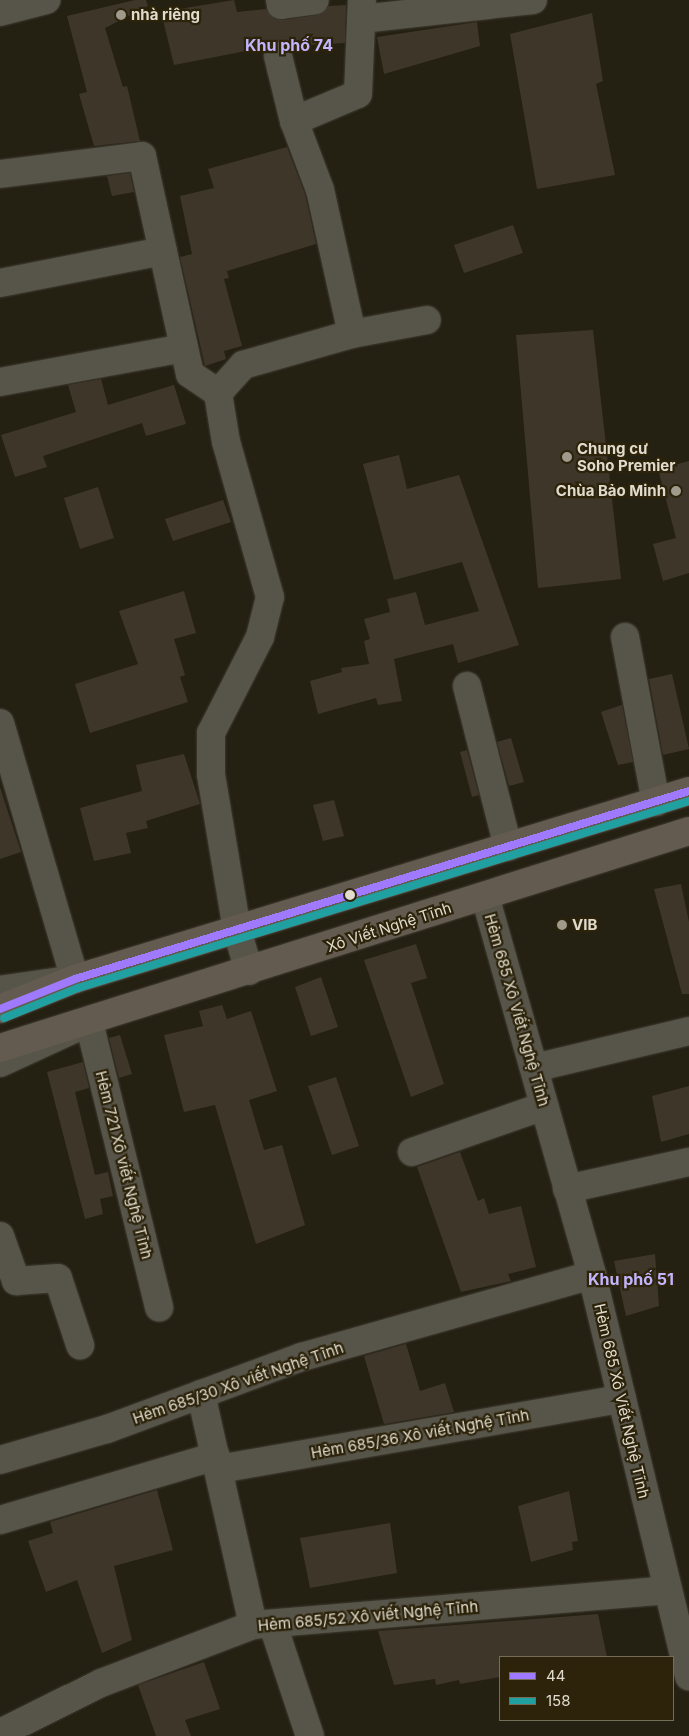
<!DOCTYPE html>
<html>
<head>
<meta charset="utf-8">
<style>
	body { margin:0 }
	#map { position:relative; width:689px; height:1736px; overflow:hidden; background:#242012; font-family:Inter,sans-serif }
	div>[style] { position:absolute }
	.building>* { inset:0; background:#3f362a }
	.roads { filter:drop-shadow(0 0 1px #403c32) drop-shadow(0 0 1px #403c32) }
	.minor>* { height:28px; margin:-14px; padding:0 14px; transform-origin:14px; border-radius:14px; background:#57544a }
	.major>* { height:28px; margin:-14px; padding:0 14px; transform-origin:14px; border-radius:14px; background:#645b50 }
	.bus-1>* { height:8px; margin:-4px; padding:0 4px; transform-origin:4px; border-radius:4px; background:#9f7aff }
	.bus-2>* { height:8px; margin:-4px; padding:0 4px; transform-origin:4px; border-radius:4px; background:#20a0a0 }
	.dots>* { width:14px; height:14px; translate:-50% -50%; box-sizing:border-box; border:2px solid #2c230a; border-radius:50% }
	span { translate:-50% -50%; white-space:nowrap; text-align:center; line-height:1.15; -webkit-text-stroke:4.5px #2c230a; paint-order:stroke }
	.poi-label { font-size:15px; color:#e1dbcd; font-weight:700 }
	.left { translate:0 -50%; text-align:left }
	.right { translate:-100% -50%; text-align:right }
	.street-label { font-size:15px; color:#e1dbcd }
	.neighbourhood-label { font-size:16px; color:#c2b5fd; font-weight:700 }
	.legend { position:absolute; left:499px; top:1656px; width:175px; height:65px; box-sizing:border-box; background:#2c230a; border:1px solid #746d58; margin:0; padding:6px 9px; list-style:none; font-size:15px; color:#e1dbcd }
	.legend li { display:flex; align-items:center; gap:10px; height:25px }
	.legend b { width:25px; border:1px solid #746d58 }
</style>
</head>
<body>
<div id="map">
	<div class="building">
		<i style="clip-path:polygon(135px 0,146px 0,148px 6px,105px 28px,123px 87px,127px 86px,140px 141px,94px 146px,79px 94px,87px 92px,67px 16px)"></i>
		<i style="clip-path:polygon(234px 0,237px 12px,266px 9px,275px 19px,283px 20px,317px 15px,329px 6px,346px 5px,345px 43px,290px 46px,275px 41px,266px 47px,174px 65px,161px 12px)"></i>
		<i style="clip-path:polygon(592px 13px,603px 81px,596px 84px,615px 175px,537px 189px,510px 34px)"></i>
		<i style="clip-path:polygon(477px 22px,480px 46px,384px 74px,377px 37px)"></i>
		<i style="clip-path:polygon(287px 147px,305px 194px,316px 244px,227px 271px,229px 278px,224px 279px,242px 346px,224px 351px,226px 359px,205px 366px,180px 257px,192px 254px,180px 196px,214px 188px,208px 169px)"></i>
		<i style="clip-path:polygon(130px 173px,134px 192px,112px 196px,107px 176px)"></i>
		<i style="clip-path:polygon(513px 225px,523px 253px,464px 273px,454px 245px)"></i>
		<i style="clip-path:polygon(593px 330px,621px 579px,538px 588px,516px 335px)"></i>
		<i style="clip-path:polygon(101px 379px,108px 405px,174px 385px,186px 424px,146px 436px,142px 423px,43px 456px,47px 467px,15px 477px,1px 435px,76px 412px,68px 385px)"></i>
		<i style="clip-path:polygon(399px 455px,407px 489px,459px 475px,519px 645px,458px 663px,453px 644px,394px 659px,402px 701px,378px 705px,376px 698px,318px 714px,310px 681px,342px 672px,341px 668px,369px 664px,364px 641px,370px 639px,364px 619px,390px 612px,387px 599px,416px 592px,425px 625px,479px 611px,462px 562px,394px 580px,363px 464px)"></i>
		<i style="clip-path:polygon(689px 461px,689px 573px,663px 581px,653px 544px,676px 538px,658px 469px)"></i>
		<i style="clip-path:polygon(98px 487px,114px 538px,80px 549px,64px 498px)"></i>
		<i style="clip-path:polygon(223px 500px,231px 522px,173px 541px,165px 519px)"></i>
		<i style="clip-path:polygon(184px 591px,196px 633px,174px 639px,185px 675px,180px 677px,188px 702px,90px 733px,75px 684px,138px 664px,119px 611px)"></i>
		<i style="clip-path:polygon(672px 674px,689px 749px,663px 755px,649px 679px)"></i>
		<i style="clip-path:polygon(622px 705px,633px 762px,618px 765px,601px 712px)"></i>
		<i style="clip-path:polygon(511px 738px,524px 782px,509px 786px,497px 742px)"></i>
		<i style="clip-path:polygon(467px 750px,479px 795px,472px 797px,460px 752px)"></i>
		<i style="clip-path:polygon(184px 754px,200px 804px,146px 821px,148px 828px,126px 833px,131px 853px,94px 861px,80px 808px,142px 791px,136px 765px)"></i>
		<i style="clip-path:polygon(0 787px,21px 852px,0 859px)"></i>
		<i style="clip-path:polygon(334px 800px,344px 836px,323px 841px,313px 805px)"></i>
		<i style="clip-path:polygon(681px 884px,689px 922px,689px 994px,682px 994px,654px 889px)"></i>
		<i style="clip-path:polygon(416px 944px,427px 978px,411px 983px,444px 1084px,411px 1097px,364px 960px)"></i>
		<i style="clip-path:polygon(321px 977px,338px 1027px,311px 1036px,295px 987px)"></i>
		<i style="clip-path:polygon(222px 1005px,227px 1019px,251px 1011px,277px 1091px,249px 1100px,264px 1150px,282px 1145px,305px 1225px,256px 1244px,215px 1105px,184px 1112px,164px 1035px,203px 1026px,199px 1011px)"></i>
		<i style="clip-path:polygon(120px 1035px,132px 1074px,119px 1078px,109px 1038px)"></i>
		<i style="clip-path:polygon(83px 1062px,89px 1088px,75px 1092px,95px 1175px,108px 1172px,113px 1196px,100px 1199px,103px 1214px,85px 1219px,47px 1072px)"></i>
		<i style="clip-path:polygon(336px 1077px,359px 1146px,332px 1155px,308px 1086px)"></i>
		<i style="clip-path:polygon(689px 1086px,689px 1134px,661px 1142px,652px 1096px)"></i>
		<i style="clip-path:polygon(460px 1152px,478px 1201px,484px 1198px,489px 1214px,521px 1206px,536px 1267px,508px 1274px,511px 1281px,461px 1292px,417px 1167px)"></i>
		<i style="clip-path:polygon(655px 1254px,659px 1306px,626px 1316px,614px 1261px)"></i>
		<i style="clip-path:polygon(406px 1344px,420px 1391px,445px 1383px,454px 1412px,384px 1424px,364px 1356px)"></i>
		<i style="clip-path:polygon(157px 1490px,173px 1550px,114px 1566px,132px 1640px,102px 1653px,77px 1580px,46px 1592px,28px 1541px,53px 1533px,50px 1522px)"></i>
		<i style="clip-path:polygon(569px 1491px,578px 1541px,572px 1542px,573px 1550px,531px 1562px,518px 1506px)"></i>
		<i style="clip-path:polygon(390px 1523px,397px 1573px,310px 1588px,300px 1538px)"></i>
		<i style="clip-path:polygon(598px 1614px,607px 1657px,500px 1657px,500px 1677px,460px 1684px,459px 1680px,436px 1685px,435px 1679px,394px 1685px,378px 1631px)"></i>
		<i style="clip-path:polygon(204px 1662px,220px 1709px,185px 1720px,191px 1736px,156px 1736px,138px 1685px)"></i>
	</div>
	<div class="roads">
		<div class="minor">
			<i style="left:280px;top:0;width:5px;rotate:79deg"></i>
			<i style="left:281px;top:5px;width:34px;rotate:-8deg"></i>
			<i style="left:0;top:12px;width:48px;rotate:-14.6deg"></i>
			<i style="left:361px;top:19px;width:173px;rotate:-6.3deg"></i>
			<i style="left:278px;top:56px;width:67px;rotate:76.2deg"></i>
			<i style="left:0;top:174px;width:143px;rotate:-7.2deg"></i>
			<i style="left:142px;top:156px;width:223px;rotate:77.6deg"></i>
			<i style="left:190px;top:374px;width:34px;rotate:34deg"></i>
			<i style="left:0;top:283px;width:166px;rotate:-11.1deg"></i>
			<i style="left:352px;top:334px;width:76px;rotate:-10.6deg"></i>
			<i style="left:0;top:382px;width:187px;rotate:-10.5deg"></i>
			<i style="left:625px;top:637px;width:168px;rotate:79.4deg"></i>
			<i style="left:467px;top:686px;width:166px;rotate:75.7deg"></i>
			<i style="left:0;top:723px;width:267px;rotate:73.7deg"></i>
			<i style="left:75px;top:979px;width:76px;rotate:171.7deg"></i>
			<i style="left:485px;top:896px;width:394px;rotate:74.2deg"></i>
			<i style="left:592px;top:1275px;width:413px;rotate:76.4deg"></i>
			<i style="left:249px;top:971px;width:43px;rotate:-106.3deg"></i>
			<i style="left:237px;top:930px;width:158px;rotate:-99.5deg"></i>
			<i style="left:211px;top:774px;width:41px;rotate:-90deg"></i>
			<i style="left:211px;top:733px;width:108px;rotate:-63deg"></i>
			<i style="left:260px;top:637px;width:41px;rotate:-76deg"></i>
			<i style="left:270px;top:597px;width:161px;rotate:-105.8deg"></i>
			<i style="left:226px;top:442px;width:50px;rotate:-99.3deg"></i>
			<i style="left:218px;top:393px;width:38px;rotate:-48deg"></i>
			<i style="left:243px;top:365px;width:113px;rotate:-15.9deg"></i>
			<i style="left:352px;top:334px;width:148px;rotate:-102.5deg"></i>
			<i style="left:320px;top:190px;width:74px;rotate:-110.6deg"></i>
			<i style="left:294px;top:121px;width:69px;rotate:-22.9deg"></i>
			<i style="left:358px;top:94px;width:94px;rotate:-87.6deg"></i>
			<i style="left:0;top:1063px;width:98px;rotate:-24.7deg"></i>
			<i style="left:89px;top:1022px;width:294px;rotate:76.2deg"></i>
			<i style="left:534px;top:1068px;width:159px;rotate:-13.4deg"></i>
			<i style="left:412px;top:1152px;width:140px;rotate:-19.2deg"></i>
			<i style="left:567px;top:1189px;width:125px;rotate:-12.5deg"></i>
			<i style="left:0;top:1236px;width:48px;rotate:70.4deg"></i>
			<i style="left:16px;top:1281px;width:42px;rotate:-4.1deg"></i>
			<i style="left:58px;top:1278px;width:71px;rotate:71.8deg"></i>
			<i style="left:201px;top:1394px;width:237px;rotate:77.3deg"></i>
			<i style="left:0;top:1460px;width:111px;rotate:-16.2deg"></i>
			<i style="left:107px;top:1429px;width:208px;rotate:-20.3deg"></i>
			<i style="left:302px;top:1357px;width:301px;rotate:-15.8deg"></i>
			<i style="left:219px;top:1469px;width:409px;rotate:-9.9deg"></i>
			<i style="left:0;top:1520px;width:225px;rotate:-16.5deg"></i>
			<i style="left:273px;top:1625px;width:117px;rotate:71.6deg"></i>
			<i style="left:0;top:1733px;width:113px;rotate:-26.3deg"></i>
			<i style="left:101px;top:1683px;width:163px;rotate:-20.9deg"></i>
			<i style="left:253px;top:1625px;width:415px;rotate:-4.8deg"></i>
		</div>
		<div class="major">
			<i style="left:0;top:1009px;width:81px;rotate:-21.8deg"></i>
			<i style="left:75px;top:979px;width:642px;rotate:-17.02deg"></i>
			<i style="left:0;top:1048px;width:722px;rotate:-17.48deg"></i>
		</div>
	</div>
	<div class="bus-1">
		<i style="left:0;top:1009px;width:81px;rotate:-21.8deg"></i>
		<i style="left:75px;top:979px;width:642px;rotate:-17.02deg"></i>
	</div>
	<div class="bus-2">
		<i style="left:4px;top:1018px;width:80px;rotate:-22.1deg"></i>
		<i style="left:78px;top:988px;width:639px;rotate:-17.02deg"></i>
	</div>
	<div class="dots">
		<i style="left:121px;top:15px;background:#9f9a8c"></i>
		<i style="left:567px;top:457px;background:#9f9a8c"></i>
		<i style="left:676px;top:491px;background:#9f9a8c"></i>
		<i style="left:350px;top:895px;background:#e1dbcd"></i>
		<i style="left:562px;top:925px;background:#9f9a8c"></i>
	</div>
	<div class="poi-label">
		<span class="left" style="left:131px;top:15px">nhà riêng</span>
		<span class="left" style="left:577px;top:457px">Chung cư<br>Soho Premier</span>
		<span class="right" style="left:666px;top:491px">Chùa Bảo Minh</span>
		<span class="left" style="left:572px;top:925px">VIB</span>
	</div>
	<div class="street-label">
		<span style="left:389px;top:927px;rotate:-18deg">Xô Viết Nghệ Tĩnh</span>
		<span style="left:517px;top:1010px;rotate:74deg">Hẻm 685 Xô Viết Nghệ Tĩnh</span>
		<span style="left:124px;top:1165px;rotate:76deg">Hẻm 721 Xô viết Nghệ Tĩnh</span>
		<span style="left:238px;top:1383px;rotate:-19deg">Hẻm 685/30 Xô viết Nghệ Tĩnh</span>
		<span style="left:622px;top:1401px;rotate:77deg">Hẻm 685 Xô Viết Nghệ Tĩnh</span>
		<span style="left:420px;top:1434px;rotate:-10deg">Hẻm 685/36 Xô viết Nghệ Tĩnh</span>
		<span style="left:368px;top:1616px;rotate:-5deg">Hẻm 685/52 Xô viết Nghệ Tĩnh</span>
	</div>
	<div class="neighbourhood-label">
		<span style="left:289px;top:45px">Khu phố 74</span>
		<span style="left:631px;top:1279px">Khu phố 51</span>
	</div>
	<ul class="legend">
	<li><b style="height:6px;background:#9f7aff"></b>44</li>
	<li><b style="height:6px;background:#20a0a0"></b>158</li>
	</ul>
</div>
</body>
</html>
